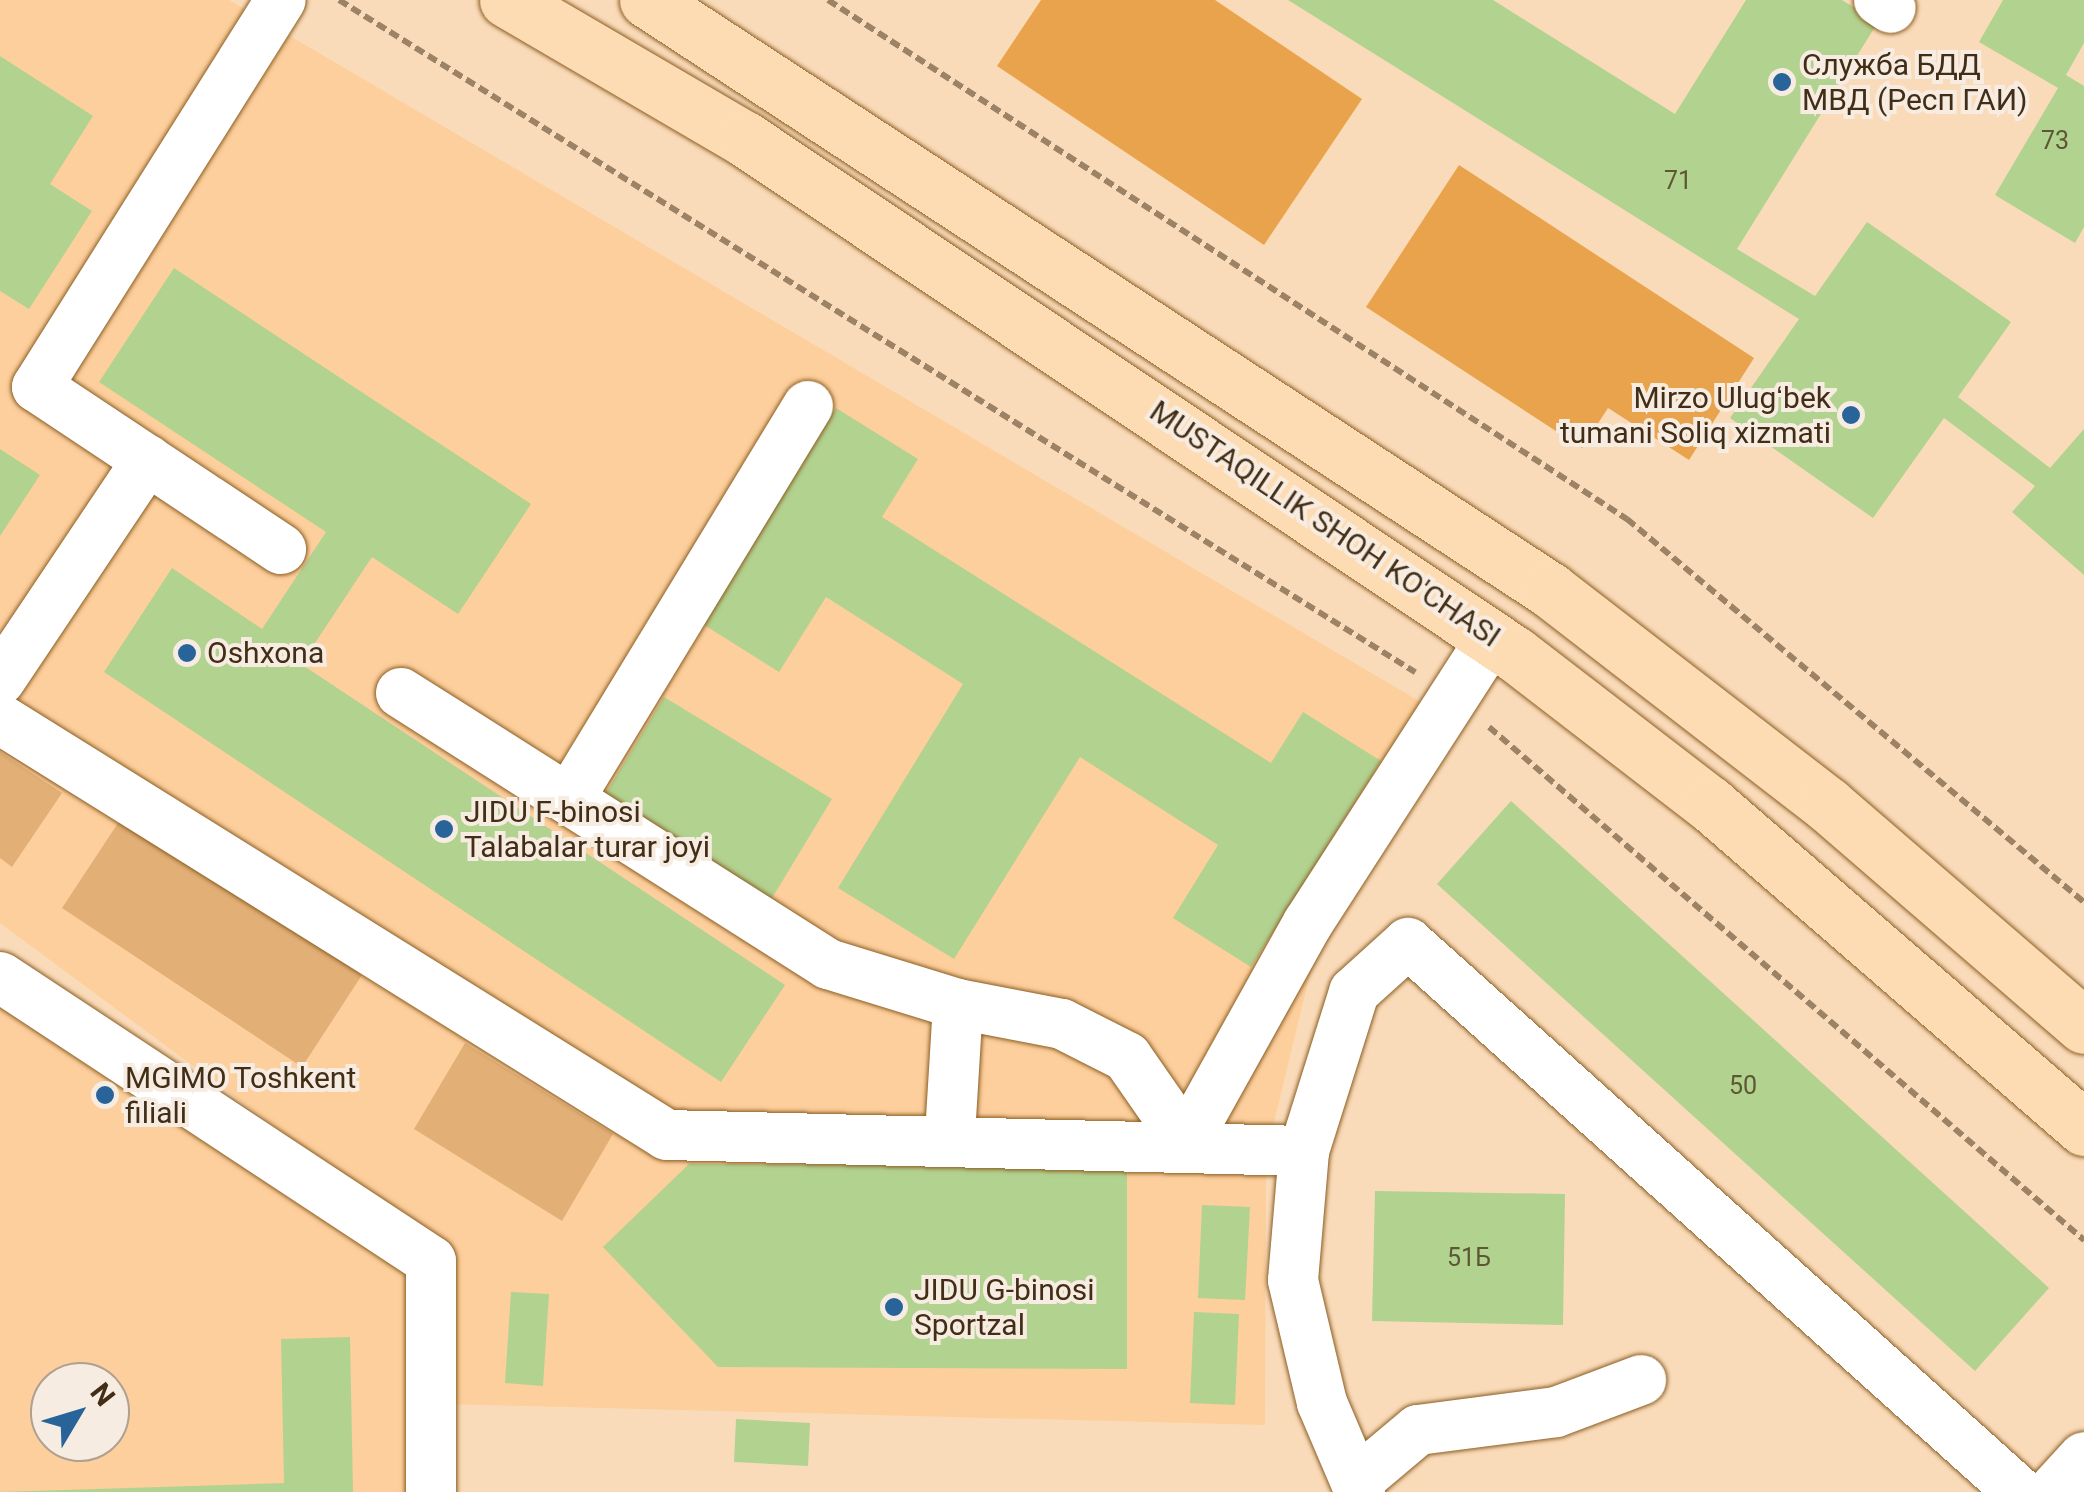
<!DOCTYPE html>
<html>
<head>
<meta charset="utf-8">
<style>
	body { margin:0 }
	#map { position:relative; width:2084px; height:1492px; overflow:hidden; background:#fadbb9; font-family:Roboto,sans-serif }
	div>[style] { position:absolute }
	.built>* { inset:0; background:#fdcf9c }
	.green>* { inset:0; background:#e2b077 }
	.forest>* { inset:0; background:#e8a34c }
	.building>* { inset:0; background:#b2d290 }
	.path>* { height:6px; margin-top:-3px; transform-origin:0; background:repeating-linear-gradient(90deg,#9c8366 0 10px,transparent 0 15px) }
	.roads { filter:drop-shadow(0 0 2px #8c5e23) drop-shadow(0 0 2px #8c5e23) }
	.minor>* { height:50px; margin:-25px; padding:0 25px; transform-origin:25px; border-radius:25px; background:#fff }
	.major>* { height:55px; margin:-27.5px; padding:0 27.5px; transform-origin:27.5px; border-radius:27.5px; background:#fedcb3 }
	.dots>* { width:28px; height:28px; translate:-50% -50%; box-sizing:border-box; border:5px solid #f7ece1; border-radius:50% }
	span { translate:-50% -50%; white-space:nowrap; text-align:center; line-height:1.15; -webkit-text-stroke:8px #f7ece1; paint-order:stroke }
	.number-label { font-size:25px; color:#5e5734 }
	.number-label span { -webkit-text-stroke-width:0 }
	.poi-label { font-size:30px; color:#422e16 }
	.left { translate:0 -50%; text-align:left }
	.right { translate:-100% -50%; text-align:right }
	.street-label { font-size:30px; color:#422e16 }
	.north { position:absolute; left:30px; top:1362px; width:100px; height:100px; box-sizing:border-box; background:#f7ece1; border:2px solid #afa090; border-radius:50%; rotate:52deg; font-size:28px; font-weight:700; line-height:40px; text-align:center; color:#422e16 }
	.north::after { content:''; display:block; margin:auto; width:35px; height:45px; background:#28639a; clip-path:polygon(50% 0,100% 100%,50% 72%,0 100%) }
</style>
</head>
<body>
<div id="map">
	<div class="built">
		<i style="clip-path:polygon(0 0,229px 0,1441px 714px,1310px 974px,1266px 1155px,1265px 1425px,446px 1404px,447px 1254px,0 923px)"></i>
		<i style="clip-path:polygon(evenodd,0 953px,420px 1237px,419px 1492px,0 1492px,0 953px,50px 1382px,110px 1382px,110px 1442px,50px 1442px,50px 1382px)"></i>
	</div>
	<div class="green">
		<i style="clip-path:polygon(0 752px,62px 793px,12px 867px,0 858px)"></i>
		<i style="clip-path:polygon(122px 817px,362px 975px,302px 1067px,62px 908px)"></i>
		<i style="clip-path:polygon(465px 1043px,613px 1134px,562px 1221px,414px 1129px)"></i>
	</div>
	<div class="forest">
		<i style="clip-path:polygon(1041px 0,1215px 0,1362px 99px,1264px 245px,997px 66px)"></i>
		<i style="clip-path:polygon(1459px 165px,1754px 358px,1689px 460px,1608px 408px,1582px 448px,1366px 307px)"></i>
	</div>
	<div class="building">
		<i style="clip-path:polygon(1288px 0,1493px 0,1675px 114px,1746px 0,1842px 0,1878px 22px,1737px 249px,1815px 296px,1867px 222px,2011px 322px,1958px 397px,2050px 468px,2084px 429px,2084px 575px,2012px 512px,2035px 486px,1944px 418px,1873px 518px,1730px 418px,1799px 319px)"></i>
		<i style="clip-path:polygon(2003px 0,2084px 0,2084px 43px,2066px 75px,2084px 86px,2084px 227px,2075px 243px,1995px 195px,2058px 88px,1979px 42px)"></i>
		<i style="clip-path:polygon(0 56px,93px 116px,50px 184px,92px 211px,29px 309px,0 291px)"></i>
		<i style="clip-path:polygon(174px 268px,531px 504px,458px 614px,372px 557px,301px 664px,785px 985px,721px 1082px,104px 672px,172px 568px,262px 629px,326px 532px,99px 382px)"></i>
		<i style="clip-path:polygon(836px 408px,918px 459px,882px 517px,1271px 763px,1303px 712px,1381px 761px,1251px 967px,1173px 918px,1218px 845px,1080px 757px,954px 959px,838px 888px,963px 684px,826px 597px,779px 672px,701px 623px)"></i>
		<i style="clip-path:polygon(0 449px,40px 475px,0 536px)"></i>
		<i style="clip-path:polygon(664px 697px,832px 799px,769px 903px,601px 801px)"></i>
		<i style="clip-path:polygon(1511px 801px,2049px 1288px,1975px 1371px,1437px 884px)"></i>
		<i style="clip-path:polygon(689px 1164px,1127px 1166px,1127px 1369px,718px 1367px,603px 1247px)"></i>
		<i style="clip-path:polygon(1375px 1191px,1565px 1194px,1563px 1325px,1372px 1321px)"></i>
		<i style="clip-path:polygon(1202px 1205px,1250px 1207px,1245px 1300px,1198px 1298px)"></i>
		<i style="clip-path:polygon(511px 1292px,549px 1294px,543px 1386px,505px 1383px)"></i>
		<i style="clip-path:polygon(1194px 1312px,1239px 1314px,1235px 1405px,1190px 1403px)"></i>
		<i style="clip-path:polygon(350px 1337px,353px 1492px,0 1492px,284px 1483px,281px 1339px)"></i>
		<i style="clip-path:polygon(736px 1419px,810px 1423px,808px 1466px,734px 1462px)"></i>
	</div>
	<div class="path">
		<i style="left:339px;top:0;width:1269px;rotate:31.99deg"></i>
		<i style="left:828px;top:0;width:953px;rotate:33.01deg"></i>
		<i style="left:1627px;top:519px;width:596px;rotate:39.97deg"></i>
		<i style="left:1489px;top:727px;width:786px;rotate:40.77deg"></i>
	</div>
	<div class="roads">
		<div class="minor">
			<i style="left:1879px;top:0;width:14px;rotate:34deg"></i>
			<i style="left:147px;top:460px;width:161px;rotate:33.6deg"></i>
			<i style="left:0;top:680px;width:265px;rotate:-56.2deg"></i>
			<i style="left:147px;top:460px;width:132px;rotate:-146.4deg"></i>
			<i style="left:37px;top:387px;width:457px;rotate:-57.8deg"></i>
			<i style="left:401px;top:693px;width:506px;rotate:32.4deg"></i>
			<i style="left:828px;top:964px;width:136px;rotate:17.1deg"></i>
			<i style="left:0;top:719px;width:786px;rotate:31.95deg"></i>
			<i style="left:667px;top:1135px;width:637px;rotate:1.44deg"></i>
			<i style="left:569px;top:799px;width:460px;rotate:-58.7deg"></i>
			<i style="left:0;top:977px;width:516px;rotate:33.38deg"></i>
			<i style="left:431px;top:1261px;width:231px;rotate:90deg"></i>
			<i style="left:950px;top:1135px;width:131px;rotate:-86.5deg"></i>
			<i style="left:958px;top:1004px;width:106px;rotate:10.9deg"></i>
			<i style="left:1062px;top:1024px;width:73px;rotate:26.9deg"></i>
			<i style="left:1127px;top:1057px;width:103px;rotate:55.2deg"></i>
			<i style="left:1186px;top:1142px;width:251px;rotate:-60.9deg"></i>
			<i style="left:1308px;top:923px;width:340px;rotate:-57.2deg"></i>
			<i style="left:1356px;top:1482px;width:81px;rotate:-40deg"></i>
			<i style="left:1418px;top:1430px;width:139px;rotate:-7.4deg"></i>
			<i style="left:1556px;top:1412px;width:91px;rotate:-20.6deg"></i>
			<i style="left:1360px;top:1492px;width:97px;rotate:-113.1deg"></i>
			<i style="left:1322px;top:1403px;width:126px;rotate:-103.3deg"></i>
			<i style="left:1293px;top:1280px;width:129px;rotate:-85.1deg"></i>
			<i style="left:1304px;top:1151px;width:167px;rotate:-72.5deg"></i>
			<i style="left:1354px;top:992px;width:73px;rotate:-42.2deg"></i>
			<i style="left:1408px;top:943px;width:821px;rotate:41.94deg"></i>
			<i style="left:2052px;top:1492px;width:47px;rotate:-47.6deg"></i>
		</div>
		<div class="major">
			<i style="left:507px;top:0;width:276px;rotate:30.3deg"></i>
			<i style="left:745px;top:139px;width:926px;rotate:33.78deg"></i>
			<i style="left:1515px;top:654px;width:246px;rotate:37.6deg"></i>
			<i style="left:1710px;top:804px;width:495px;rotate:40.9deg"></i>
			<i style="left:647px;top:0;width:1079px;rotate:33.16deg"></i>
			<i style="left:1550px;top:590px;width:351px;rotate:37.7deg"></i>
			<i style="left:1828px;top:805px;width:338px;rotate:40.8deg"></i>
		</div>
	</div>
	<div class="dots">
		<i style="left:1782px;top:82px;background:#28639a"></i>
		<i style="left:1851px;top:415px;background:#28639a"></i>
		<i style="left:187px;top:653px;background:#28639a"></i>
		<i style="left:444px;top:829px;background:#28639a"></i>
		<i style="left:105px;top:1095px;background:#28639a"></i>
		<i style="left:894px;top:1307px;background:#28639a"></i>
	</div>
	<div class="number-label">
		<span style="left:2055px;top:141px">73</span>
		<span style="left:1678px;top:181px">71</span>
		<span style="left:1743px;top:1086px">50</span>
		<span style="left:1469px;top:1258px">51Б</span>
	</div>
	<div class="poi-label">
		<span class="left" style="left:1802px;top:82px">Служба БДД<br>МВД (Респ ГАИ)</span>
		<span class="right" style="left:1831px;top:415px">Mirzo Ulugʻbek<br>tumani Soliq xizmati</span>
		<span class="left" style="left:207px;top:653px">Oshxona</span>
		<span class="left" style="left:464px;top:829px">JIDU F-binosi<br>Talabalar turar joyi</span>
		<span class="left" style="left:125px;top:1095px">MGIMO Toshkent<br>filiali</span>
		<span class="left" style="left:914px;top:1307px">JIDU G-binosi<br>Sportzal</span>
	</div>
	<div class="street-label">
		<span style="left:1325px;top:524px;rotate:34deg">MUSTAQILLIK SHOH KO'CHASI</span>
	</div>
	<div class="north">N</div>
</div>
</body>
</html>
